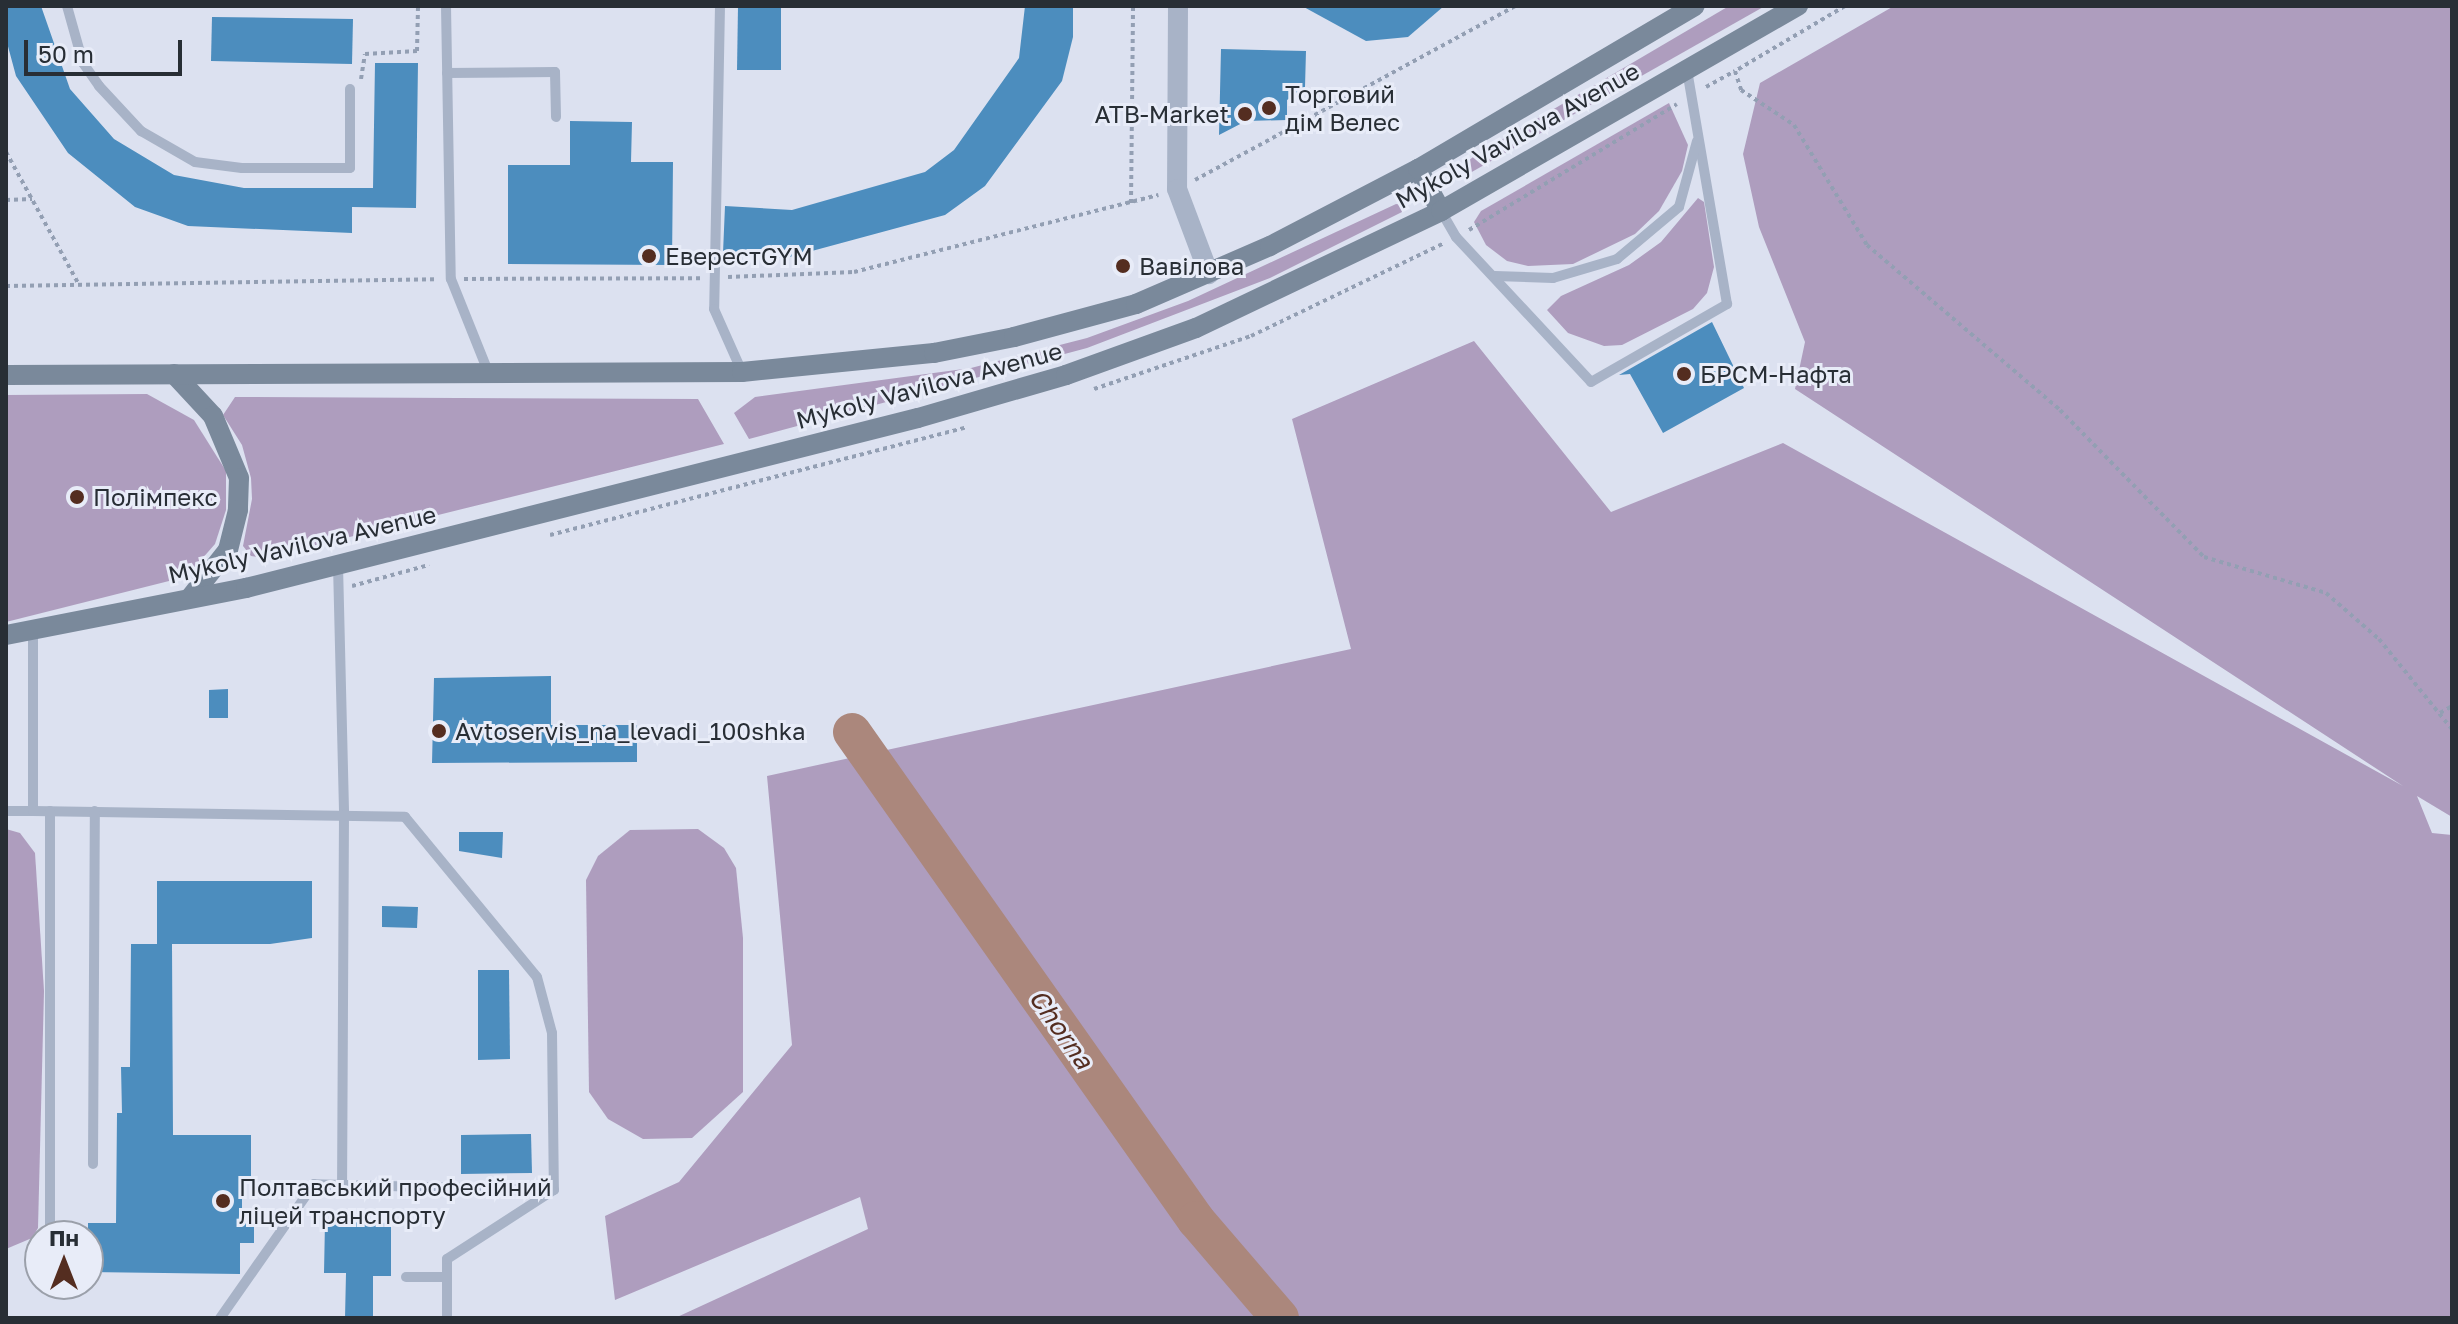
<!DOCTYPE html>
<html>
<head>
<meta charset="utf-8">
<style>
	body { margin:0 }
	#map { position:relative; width:2458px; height:1324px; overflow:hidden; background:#dce1f0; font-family:"Golos Text",sans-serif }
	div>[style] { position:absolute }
	.green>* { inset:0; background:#ae9dbe }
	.river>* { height:38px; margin:-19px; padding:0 19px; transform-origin:19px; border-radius:19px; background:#ab877c }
	.building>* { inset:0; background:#4c8dbe }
	.path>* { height:4px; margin-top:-2px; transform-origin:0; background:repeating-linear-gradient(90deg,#939fb3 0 4px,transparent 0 8px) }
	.service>* { height:10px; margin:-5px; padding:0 5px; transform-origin:5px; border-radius:5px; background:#a8b3c7 }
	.minor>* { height:20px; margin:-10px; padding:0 10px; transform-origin:10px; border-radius:10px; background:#a8b3c7 }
	.secondary>* { height:20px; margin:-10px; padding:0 10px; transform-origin:10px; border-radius:10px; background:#7a899b }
	.dots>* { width:22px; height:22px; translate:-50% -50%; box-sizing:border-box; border:4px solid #e8ecf8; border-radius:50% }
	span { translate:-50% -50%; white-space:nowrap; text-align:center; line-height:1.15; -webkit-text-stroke:6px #e8ecf8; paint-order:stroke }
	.poi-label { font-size:24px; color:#282e35 }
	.left { translate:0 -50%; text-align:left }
	.right { translate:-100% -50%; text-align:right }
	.street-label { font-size:24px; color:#282e35 }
	.water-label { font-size:26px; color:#542d20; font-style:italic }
	.frame { position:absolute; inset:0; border:8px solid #282e35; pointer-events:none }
	.north { position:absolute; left:24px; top:1220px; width:80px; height:80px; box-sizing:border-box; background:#e8ecf8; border:2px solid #9ba0aa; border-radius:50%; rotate:0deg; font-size:22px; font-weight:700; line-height:32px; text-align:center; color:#282e35 }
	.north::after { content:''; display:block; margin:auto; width:28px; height:36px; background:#542d20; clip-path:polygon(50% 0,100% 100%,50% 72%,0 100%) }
	.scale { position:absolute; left:24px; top:40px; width:158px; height:36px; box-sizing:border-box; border:4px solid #282e35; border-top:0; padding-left:10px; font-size:24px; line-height:28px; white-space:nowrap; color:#282e35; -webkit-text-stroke:6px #e8ecf8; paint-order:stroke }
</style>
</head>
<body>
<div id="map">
	<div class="green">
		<i style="clip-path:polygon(1729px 6px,1765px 6px,1470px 173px,1461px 173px,1459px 168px,1477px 154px)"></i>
		<i style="clip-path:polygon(1894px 6px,2452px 6px,2452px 817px,2417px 796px,2432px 833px,2452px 835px,2452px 1318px,675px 1318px,868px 1229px,860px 1197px,615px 1300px,605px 1216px,679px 1182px,792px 1045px,767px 776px,1351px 649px,1292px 419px,1474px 341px,1611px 512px,1783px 443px,2403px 786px,1795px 389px,1805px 342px,1759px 227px,1743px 154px,1760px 83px)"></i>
		<i style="clip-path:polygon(1669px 103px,1688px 145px,1682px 171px,1659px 211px,1635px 234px,1573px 264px,1528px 266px,1507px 261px,1486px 245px,1474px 222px,1481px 211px)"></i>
		<i style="clip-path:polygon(1698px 198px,1704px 202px,1714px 267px,1707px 293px,1693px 309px,1622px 345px,1604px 346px,1568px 333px,1547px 310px,1561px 296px,1629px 265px,1661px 242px)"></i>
		<i style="clip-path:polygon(1396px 204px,1404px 205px,1404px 211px,1270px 278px,1087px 348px,749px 439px,734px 413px,755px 397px,971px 368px,1087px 338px,1188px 301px)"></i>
		<i style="clip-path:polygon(147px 394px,194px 420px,226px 471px,226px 510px,215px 544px,194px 568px,169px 581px,6px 622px,6px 395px)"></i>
		<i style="clip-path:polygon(235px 397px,698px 399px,724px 444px,265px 558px,251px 556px,243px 546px,252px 499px,251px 478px,242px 445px,223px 415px)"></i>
		<i style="clip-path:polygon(6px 829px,20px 833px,35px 853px,44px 991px,38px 1228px,32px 1238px,6px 1249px)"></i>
		<i style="clip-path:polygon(698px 829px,724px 848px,736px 868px,743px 938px,743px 1092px,692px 1138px,643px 1139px,608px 1119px,589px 1092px,586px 880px,598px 856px,630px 830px)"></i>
	</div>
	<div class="river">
		<i style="left:852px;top:732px;width:597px;rotate:54.82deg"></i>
		<i style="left:1196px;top:1220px;width:129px;rotate:49.4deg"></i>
	</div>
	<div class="building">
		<i style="clip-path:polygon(6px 6px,41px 6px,70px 89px,114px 139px,174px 175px,244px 188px,373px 188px,375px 63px,418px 63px,416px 208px,352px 207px,352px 233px,188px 226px,135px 207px,68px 153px,16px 76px,6px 39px)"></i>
		<i style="clip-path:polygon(738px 6px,781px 6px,781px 70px,737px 70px)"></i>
		<i style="clip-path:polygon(1025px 6px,1073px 6px,1073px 37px,1062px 81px,985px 186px,945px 215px,786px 258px,723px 253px,725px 206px,792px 210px,925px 172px,954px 150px,1019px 58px)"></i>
		<i style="clip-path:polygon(1302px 6px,1444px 6px,1408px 37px,1366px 41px)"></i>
		<i style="clip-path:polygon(212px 17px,353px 19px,352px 64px,211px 61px)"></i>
		<i style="clip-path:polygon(1221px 49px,1306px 51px,1305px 87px,1287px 100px,1287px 120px,1246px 121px,1219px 135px)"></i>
		<i style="clip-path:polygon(570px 121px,632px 122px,631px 162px,673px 162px,672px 265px,508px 264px,508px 165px,570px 165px)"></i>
		<i style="clip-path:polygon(1712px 322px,1744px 388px,1663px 433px,1630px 374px,1619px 375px)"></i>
		<i style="clip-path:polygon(551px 676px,551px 725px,637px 725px,637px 762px,432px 763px,434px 678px)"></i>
		<i style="clip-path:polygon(228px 689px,228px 718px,209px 718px,209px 690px)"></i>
		<i style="clip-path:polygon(459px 832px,503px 832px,502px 858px,459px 851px)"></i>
		<i style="clip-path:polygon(157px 881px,312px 881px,312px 938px,270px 944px,172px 944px,173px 1135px,251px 1135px,251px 1176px,242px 1176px,242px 1210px,254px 1210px,254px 1243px,240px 1243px,240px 1274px,88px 1272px,88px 1223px,116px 1223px,117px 1113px,122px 1113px,121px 1067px,130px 1067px,131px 944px,157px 944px)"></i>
		<i style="clip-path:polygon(382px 906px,418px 907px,417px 928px,382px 927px)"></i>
		<i style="clip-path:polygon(478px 970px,509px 970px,510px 1059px,478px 1060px)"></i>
		<i style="clip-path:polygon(531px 1134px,532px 1173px,461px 1174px,461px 1135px)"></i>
		<i style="clip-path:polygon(325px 1222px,391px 1223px,391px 1276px,373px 1276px,373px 1318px,345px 1318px,346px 1273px,324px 1273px)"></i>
	</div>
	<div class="path">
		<i style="left:1845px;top:6px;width:128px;rotate:149.4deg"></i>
		<i style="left:1735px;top:71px;width:20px;rotate:72deg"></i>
		<i style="left:1741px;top:90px;width:64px;rotate:33.4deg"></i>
		<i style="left:1794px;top:125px;width:140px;rotate:58.7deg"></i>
		<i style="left:1867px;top:245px;width:254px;rotate:40.5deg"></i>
		<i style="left:2060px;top:410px;width:206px;rotate:45.6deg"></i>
		<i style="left:2204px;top:557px;width:127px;rotate:16.4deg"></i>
		<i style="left:2326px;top:593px;width:70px;rotate:41deg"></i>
		<i style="left:2379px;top:639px;width:116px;rotate:51deg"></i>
		<i style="left:361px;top:79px;width:25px;rotate:-81deg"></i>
		<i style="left:365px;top:54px;width:52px;rotate:-3.3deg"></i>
		<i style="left:417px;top:51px;width:45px;rotate:-88.7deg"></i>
		<i style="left:1706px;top:87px;width:33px;rotate:-29deg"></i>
		<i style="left:6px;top:152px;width:149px;rotate:61.2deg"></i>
		<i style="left:1195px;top:180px;width:365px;rotate:-28.5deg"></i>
		<i style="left:6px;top:200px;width:26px;rotate:-2deg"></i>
		<i style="left:1131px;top:203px;width:197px;rotate:-89.4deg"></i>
		<i style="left:1469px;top:230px;width:243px;rotate:-31.2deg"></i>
		<i style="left:728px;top:277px;width:126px;rotate:-2.3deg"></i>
		<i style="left:854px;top:272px;width:314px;rotate:-14.2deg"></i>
		<i style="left:464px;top:279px;width:236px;rotate:-0.2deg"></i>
		<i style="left:6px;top:286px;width:430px;rotate:-0.9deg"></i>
		<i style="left:1094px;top:389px;width:166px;rotate:-18.7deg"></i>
		<i style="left:1251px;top:336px;width:214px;rotate:-25.7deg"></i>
		<i style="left:550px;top:535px;width:431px;rotate:-14.5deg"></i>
		<i style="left:352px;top:586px;width:80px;rotate:-15.3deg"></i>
		<i style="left:2440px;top:713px;width:14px;rotate:-30deg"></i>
	</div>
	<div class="service">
		<i style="left:67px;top:6px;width:59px;rotate:74.3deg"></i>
		<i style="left:83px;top:63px;width:28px;rotate:55deg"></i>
		<i style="left:99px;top:86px;width:62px;rotate:47deg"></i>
		<i style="left:141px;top:131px;width:62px;rotate:29.9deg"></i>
		<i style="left:195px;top:162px;width:47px;rotate:7.3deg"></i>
		<i style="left:242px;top:168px;width:108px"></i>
		<i style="left:350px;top:168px;width:79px;rotate:-90deg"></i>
		<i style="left:446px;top:6px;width:273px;rotate:89deg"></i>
		<i style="left:451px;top:279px;width:102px;rotate:68.2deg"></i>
		<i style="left:720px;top:6px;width:303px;rotate:91.1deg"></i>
		<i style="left:714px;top:309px;width:69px;rotate:66deg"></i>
		<i style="left:447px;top:73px;width:108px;rotate:-0.5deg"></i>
		<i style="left:555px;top:72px;width:45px;rotate:88.7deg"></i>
		<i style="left:1441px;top:211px;width:30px;rotate:60deg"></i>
		<i style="left:1456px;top:237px;width:198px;rotate:47deg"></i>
		<i style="left:1591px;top:382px;width:157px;rotate:-29.8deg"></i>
		<i style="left:1727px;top:304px;width:237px;rotate:-99.7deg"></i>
		<i style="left:1495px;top:276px;width:58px;rotate:2deg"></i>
		<i style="left:1553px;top:278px;width:67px;rotate:-16.5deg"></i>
		<i style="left:1617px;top:259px;width:81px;rotate:-40deg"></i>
		<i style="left:1679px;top:207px;width:68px;rotate:-74.7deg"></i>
		<i style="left:338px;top:565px;width:249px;rotate:88.6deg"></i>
		<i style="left:344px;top:814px;width:371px;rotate:90.3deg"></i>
		<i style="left:6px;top:811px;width:27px"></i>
		<i style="left:33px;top:811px;width:182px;rotate:-90deg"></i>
		<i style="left:33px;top:811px;width:372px;rotate:0.9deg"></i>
		<i style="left:405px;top:817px;width:207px;rotate:50.5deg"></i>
		<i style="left:537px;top:977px;width:58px;rotate:75deg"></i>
		<i style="left:552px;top:1033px;width:157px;rotate:89.3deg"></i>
		<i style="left:554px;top:1190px;width:240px;rotate:-178.6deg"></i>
		<i style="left:314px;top:1184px;width:164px;rotate:125deg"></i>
		<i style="left:50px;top:811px;width:425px;rotate:90deg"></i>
		<i style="left:93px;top:1164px;width:353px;rotate:-89.7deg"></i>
		<i style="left:406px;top:1277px;width:41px"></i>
		<i style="left:447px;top:1318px;width:59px;rotate:-90deg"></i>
		<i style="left:447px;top:1259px;width:125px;rotate:-32.9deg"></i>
	</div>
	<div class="minor">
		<i style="left:1178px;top:6px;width:183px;rotate:90.3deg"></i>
		<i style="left:1177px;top:189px;width:91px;rotate:69.4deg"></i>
	</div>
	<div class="secondary">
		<i style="left:1418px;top:169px;width:48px;rotate:61.3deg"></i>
		<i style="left:174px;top:374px;width:57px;rotate:47.1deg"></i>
		<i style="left:213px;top:416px;width:67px;rotate:67.2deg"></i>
		<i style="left:239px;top:478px;width:32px;rotate:92deg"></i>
		<i style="left:238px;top:510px;width:41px;rotate:104deg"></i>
		<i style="left:228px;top:550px;width:61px;rotate:128.4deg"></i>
		<i style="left:6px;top:375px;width:736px;rotate:-0.23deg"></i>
		<i style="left:742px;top:372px;width:193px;rotate:-5.7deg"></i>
		<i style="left:934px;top:353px;width:82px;rotate:-11.3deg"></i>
		<i style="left:1014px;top:337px;width:126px;rotate:-15.1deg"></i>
		<i style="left:1136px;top:304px;width:146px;rotate:-23.4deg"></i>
		<i style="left:1270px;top:246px;width:167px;rotate:-27.5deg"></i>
		<i style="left:1418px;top:169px;width:321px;rotate:-30.5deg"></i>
		<i style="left:6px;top:635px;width:245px;rotate:-11.1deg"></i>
		<i style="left:246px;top:588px;width:693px;rotate:-14.2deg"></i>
		<i style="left:918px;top:418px;width:154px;rotate:-16.2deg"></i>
		<i style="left:1066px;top:375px;width:138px;rotate:-19.9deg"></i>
		<i style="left:1196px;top:328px;width:272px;rotate:-25.5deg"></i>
		<i style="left:1441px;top:211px;width:412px;rotate:-29.9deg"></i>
	</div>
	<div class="dots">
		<i style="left:1269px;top:108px;background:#542d20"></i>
		<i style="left:1245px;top:114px;background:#542d20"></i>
		<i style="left:649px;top:256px;background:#542d20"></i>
		<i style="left:1123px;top:266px;background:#542d20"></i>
		<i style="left:1684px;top:374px;background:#542d20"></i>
		<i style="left:77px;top:497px;background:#542d20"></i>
		<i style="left:439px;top:731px;background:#542d20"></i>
		<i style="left:223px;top:1201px;background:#542d20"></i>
	</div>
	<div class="poi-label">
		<span class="left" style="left:1285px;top:108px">Торговий<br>дім Велес</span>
		<span class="right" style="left:1229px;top:114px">ATB-Market</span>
		<span class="left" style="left:665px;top:256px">ЕверестGYM</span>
		<span class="left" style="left:1139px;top:266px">Вавілова</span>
		<span class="left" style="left:1700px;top:374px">БРСМ-Нафта</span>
		<span class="left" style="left:93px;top:497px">Полімпекс</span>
		<span class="left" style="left:455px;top:731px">Avtoservis_na_levadi_100shka</span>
		<span class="left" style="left:239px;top:1201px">Полтавський професійний<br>ліцей транспорту</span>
	</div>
	<div class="street-label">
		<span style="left:1517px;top:135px;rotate:-29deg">Mykoly Vavilova Avenue</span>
		<span style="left:929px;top:385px;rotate:-15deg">Mykoly Vavilova Avenue</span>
		<span style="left:302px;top:544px;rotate:-13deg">Mykoly Vavilova Avenue</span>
	</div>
	<div class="water-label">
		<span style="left:1061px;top:1029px;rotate:55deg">Chorna</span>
	</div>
	<div class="frame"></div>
	<div class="north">Пн</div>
	<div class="scale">50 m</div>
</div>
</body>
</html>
